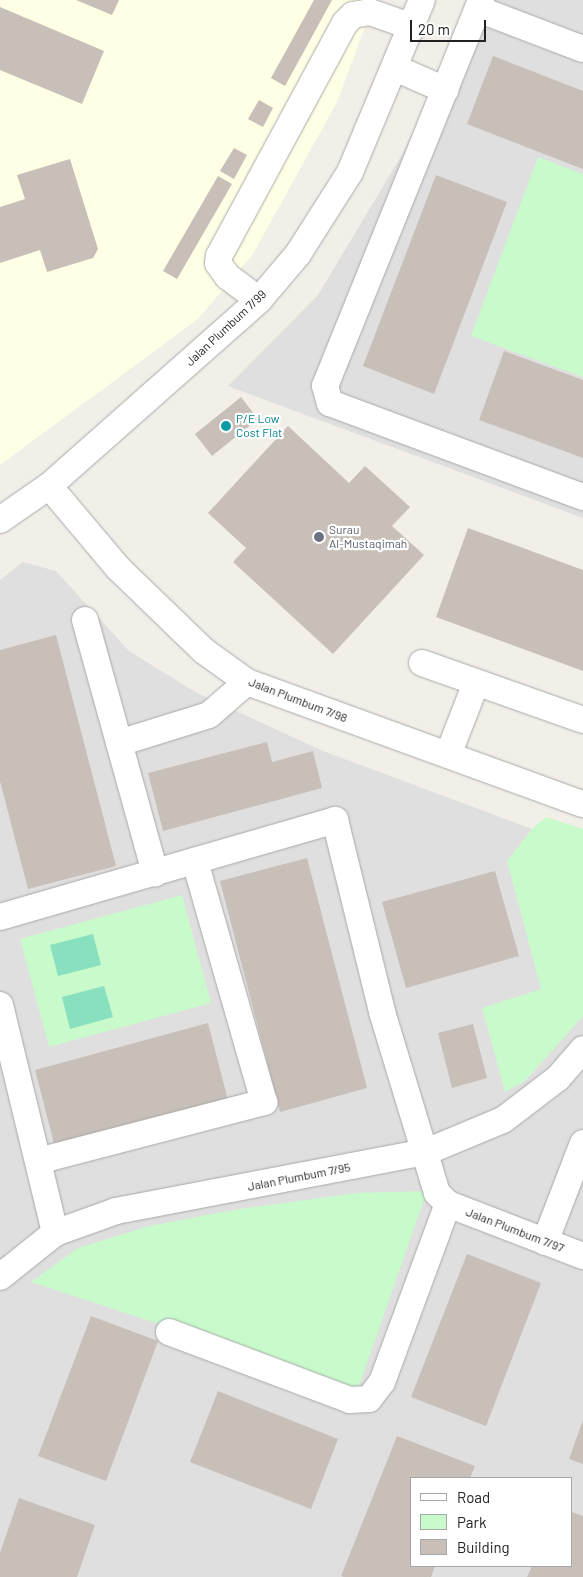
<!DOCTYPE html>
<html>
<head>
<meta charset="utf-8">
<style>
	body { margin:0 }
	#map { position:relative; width:583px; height:1577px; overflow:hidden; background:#f2efe9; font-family:Barlow,sans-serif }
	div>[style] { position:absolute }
	.residential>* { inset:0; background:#e0dfdf }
	.education>* { inset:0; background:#ffffe5 }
	.park>* { inset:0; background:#c8facc }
	.pitch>* { inset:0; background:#88e0be }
	.building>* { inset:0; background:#c7bfb8 }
	.roads { filter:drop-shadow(0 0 1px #a9a9a9) drop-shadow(0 0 1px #a9a9a9) }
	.minor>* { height:26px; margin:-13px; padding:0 13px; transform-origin:13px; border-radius:13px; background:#fff }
	.dots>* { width:14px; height:14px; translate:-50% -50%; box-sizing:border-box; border:2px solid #fff; border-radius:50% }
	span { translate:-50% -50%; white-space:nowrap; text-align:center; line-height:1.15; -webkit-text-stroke:4.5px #fff; paint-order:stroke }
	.street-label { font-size:12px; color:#222 }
	.culture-label { font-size:12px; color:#0d838f }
	.left { translate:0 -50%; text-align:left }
	.worship-label { font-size:12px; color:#5b616d }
	.legend { position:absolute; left:410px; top:1477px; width:162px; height:90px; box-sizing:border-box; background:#fff; border:1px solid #a7a7a7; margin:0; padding:6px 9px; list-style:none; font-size:15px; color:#222 }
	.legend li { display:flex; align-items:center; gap:10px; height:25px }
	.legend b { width:25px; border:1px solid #a7a7a7 }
	.scale { position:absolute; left:410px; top:20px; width:76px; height:22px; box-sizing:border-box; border:2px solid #222; border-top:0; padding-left:6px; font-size:15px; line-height:18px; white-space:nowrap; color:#222; -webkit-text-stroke:4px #fff; paint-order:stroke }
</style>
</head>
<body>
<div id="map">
	<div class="residential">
		<i style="clip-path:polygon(470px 0,583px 0,583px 518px,228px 386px,318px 295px,403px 153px,462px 29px)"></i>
		<i style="clip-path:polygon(evenodd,23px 562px,56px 571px,129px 651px,195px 692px,323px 751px,583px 848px,583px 1577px,0 1577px,0 580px,23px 562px,412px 1478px,572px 1478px,572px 1566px,412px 1566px,412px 1478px)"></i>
	</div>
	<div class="education">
		<i style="clip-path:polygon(0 0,375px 0,337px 102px,253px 254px,198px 319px,0 465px)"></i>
	</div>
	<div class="park">
		<i style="clip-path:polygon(538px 157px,583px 174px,583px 377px,471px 336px)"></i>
		<i style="clip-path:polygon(546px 817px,583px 829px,583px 1016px,525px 1081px,505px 1092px,482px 1008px,541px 989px,507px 861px,532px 829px)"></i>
		<i style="clip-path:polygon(182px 895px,211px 1003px,49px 1047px,20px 939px)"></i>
		<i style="clip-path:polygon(427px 1191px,358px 1389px,31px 1282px,78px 1248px,149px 1226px,239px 1209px,357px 1193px)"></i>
	</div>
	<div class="pitch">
		<i style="clip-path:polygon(93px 934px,101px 965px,58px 976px,50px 945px)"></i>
		<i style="clip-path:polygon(104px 986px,113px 1017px,70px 1029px,62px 997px)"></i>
	</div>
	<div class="building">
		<i style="clip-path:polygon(76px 0,119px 0,112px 15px)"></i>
		<i style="clip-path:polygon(314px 0,332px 0,285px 86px,271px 78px)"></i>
		<i style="clip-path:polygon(0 7px,104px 51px,82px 104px,0 70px)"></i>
		<i style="clip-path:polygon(493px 56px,583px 91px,583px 169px,467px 124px)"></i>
		<i style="clip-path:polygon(259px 100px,273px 108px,263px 127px,248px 119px)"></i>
		<i style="clip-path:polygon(234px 148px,247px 155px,234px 179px,220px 171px)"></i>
		<i style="clip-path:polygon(70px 159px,98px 249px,93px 258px,47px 272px,40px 250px,0 263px,0 207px,25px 199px,17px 175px)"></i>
		<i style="clip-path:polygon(436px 175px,507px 202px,434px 394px,363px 366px)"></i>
		<i style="clip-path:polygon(218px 176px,232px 184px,177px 279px,163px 271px)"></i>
		<i style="clip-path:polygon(504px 351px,583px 380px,583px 458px,479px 420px)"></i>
		<i style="clip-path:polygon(241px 397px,258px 419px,212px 456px,195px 434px)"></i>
		<i style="clip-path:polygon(288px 426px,349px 483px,365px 466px,410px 507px,392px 526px,424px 555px,333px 654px,233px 562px,246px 548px,208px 513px)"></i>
		<i style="clip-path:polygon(468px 528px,583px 570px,583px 671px,436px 617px)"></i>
		<i style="clip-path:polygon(56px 635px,116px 866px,28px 889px,0 781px,0 650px)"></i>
		<i style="clip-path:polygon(267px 742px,272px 762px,313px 751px,322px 788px,163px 831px,148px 773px)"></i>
		<i style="clip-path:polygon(307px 858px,367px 1088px,280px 1112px,220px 881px)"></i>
		<i style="clip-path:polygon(495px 871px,519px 956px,406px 988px,382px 902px)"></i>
		<i style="clip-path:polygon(208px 1023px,229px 1104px,56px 1151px,35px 1070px)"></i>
		<i style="clip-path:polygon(473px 1024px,487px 1078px,452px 1088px,438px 1033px)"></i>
		<i style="clip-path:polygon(467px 1254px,541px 1283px,486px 1426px,411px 1397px)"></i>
		<i style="clip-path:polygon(91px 1316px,158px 1341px,106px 1481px,38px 1456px)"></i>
		<i style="clip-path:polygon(218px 1391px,338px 1439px,311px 1509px,190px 1462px)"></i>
		<i style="clip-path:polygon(583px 1420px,583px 1464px,569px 1459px)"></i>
		<i style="clip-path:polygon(397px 1436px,475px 1466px,470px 1478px,412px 1478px,412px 1566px,435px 1566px,431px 1577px,344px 1577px,341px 1576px)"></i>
		<i style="clip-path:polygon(19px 1498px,95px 1525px,77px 1577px,0 1577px,0 1553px)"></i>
		<i style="clip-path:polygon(572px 1512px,583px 1516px,583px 1577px,527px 1577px,532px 1566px,572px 1566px)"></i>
	</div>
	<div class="roads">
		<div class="minor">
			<i style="left:481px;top:0;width:416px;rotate:112deg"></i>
			<i style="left:325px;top:386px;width:18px;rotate:74deg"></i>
			<i style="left:330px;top:403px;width:270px;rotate:20.4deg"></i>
			<i style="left:478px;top:9px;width:112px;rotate:20.9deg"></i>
			<i style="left:395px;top:68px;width:55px;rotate:23.7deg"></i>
			<i style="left:259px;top:300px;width:39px;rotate:-143deg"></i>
			<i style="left:228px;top:277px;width:17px;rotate:-126deg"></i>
			<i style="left:218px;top:263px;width:7px;rotate:-82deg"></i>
			<i style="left:219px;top:256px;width:265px;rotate:-61.6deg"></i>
			<i style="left:345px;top:23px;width:11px;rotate:-45deg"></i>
			<i style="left:353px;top:15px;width:17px;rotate:-10deg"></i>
			<i style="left:370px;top:12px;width:46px;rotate:19.2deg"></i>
			<i style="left:49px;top:486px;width:107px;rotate:49.9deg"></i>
			<i style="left:118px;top:568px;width:120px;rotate:44deg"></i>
			<i style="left:204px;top:651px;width:53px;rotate:35.8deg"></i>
			<i style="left:247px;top:682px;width:357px;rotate:20deg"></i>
			<i style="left:0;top:520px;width:60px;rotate:-34.8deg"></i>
			<i style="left:49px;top:486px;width:281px;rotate:-41.5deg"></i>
			<i style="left:259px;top:300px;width:60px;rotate:-49.7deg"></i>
			<i style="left:298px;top:254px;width:97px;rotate:-57.6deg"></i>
			<i style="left:350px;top:172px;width:186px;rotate:-67.3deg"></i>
			<i style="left:85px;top:620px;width:263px;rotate:74.5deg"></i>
			<i style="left:422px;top:663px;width:171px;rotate:19.5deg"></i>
			<i style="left:119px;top:743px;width:94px;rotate:-17.3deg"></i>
			<i style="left:209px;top:715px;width:50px;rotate:-41deg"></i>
			<i style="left:448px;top:755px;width:77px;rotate:-68.7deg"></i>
			<i style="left:0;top:917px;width:349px;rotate:-16.1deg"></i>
			<i style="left:335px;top:820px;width:198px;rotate:76.2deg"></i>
			<i style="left:382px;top:1012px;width:189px;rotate:73.1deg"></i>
			<i style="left:437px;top:1193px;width:16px;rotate:45deg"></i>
			<i style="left:448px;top:1204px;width:145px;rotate:21.1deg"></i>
			<i style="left:0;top:1005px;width:235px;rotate:76.4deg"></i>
			<i style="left:38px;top:1161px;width:234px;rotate:-14.6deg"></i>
			<i style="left:264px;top:1102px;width:251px;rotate:-106deg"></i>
			<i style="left:545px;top:1242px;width:106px;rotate:-69deg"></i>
			<i style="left:0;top:1277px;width:70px;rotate:-38.7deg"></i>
			<i style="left:55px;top:1233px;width:65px;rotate:-19.8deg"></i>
			<i style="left:116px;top:1211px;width:316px;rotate:-10.8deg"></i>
			<i style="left:426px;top:1152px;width:83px;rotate:-22.6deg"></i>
			<i style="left:503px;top:1120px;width:69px;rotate:-37.4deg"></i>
			<i style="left:558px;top:1078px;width:38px;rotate:-49deg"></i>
			<i style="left:169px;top:1332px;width:193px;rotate:20.6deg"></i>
			<i style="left:350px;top:1400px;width:19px;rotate:-3deg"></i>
			<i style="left:369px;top:1399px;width:21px;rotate:-53deg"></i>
			<i style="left:382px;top:1382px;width:190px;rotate:-69.7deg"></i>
		</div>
	</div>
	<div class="dots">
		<i style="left:226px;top:426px;background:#0f9aa8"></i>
		<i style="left:319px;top:537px;background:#6b7280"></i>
	</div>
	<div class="street-label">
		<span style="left:226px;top:328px;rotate:-43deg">Jalan Plumbum 7/99</span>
		<span style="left:298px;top:700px;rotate:21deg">Jalan Plumbum 7/98</span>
		<span style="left:299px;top:1177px;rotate:-11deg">Jalan Plumbum 7/95</span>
		<span style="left:515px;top:1230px;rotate:21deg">Jalan Plumbum 7/97</span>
	</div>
	<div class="culture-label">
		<span class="left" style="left:236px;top:426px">P/E Low<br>Cost Flat</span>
	</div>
	<div class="worship-label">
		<span class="left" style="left:329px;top:537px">Surau<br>Al-Mustaqimah</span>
	</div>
	<ul class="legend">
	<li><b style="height:6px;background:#fff"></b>Road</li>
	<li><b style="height:14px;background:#c8facc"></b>Park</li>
	<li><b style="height:14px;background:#c7bfb8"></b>Building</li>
	</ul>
	<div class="scale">20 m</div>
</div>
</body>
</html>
